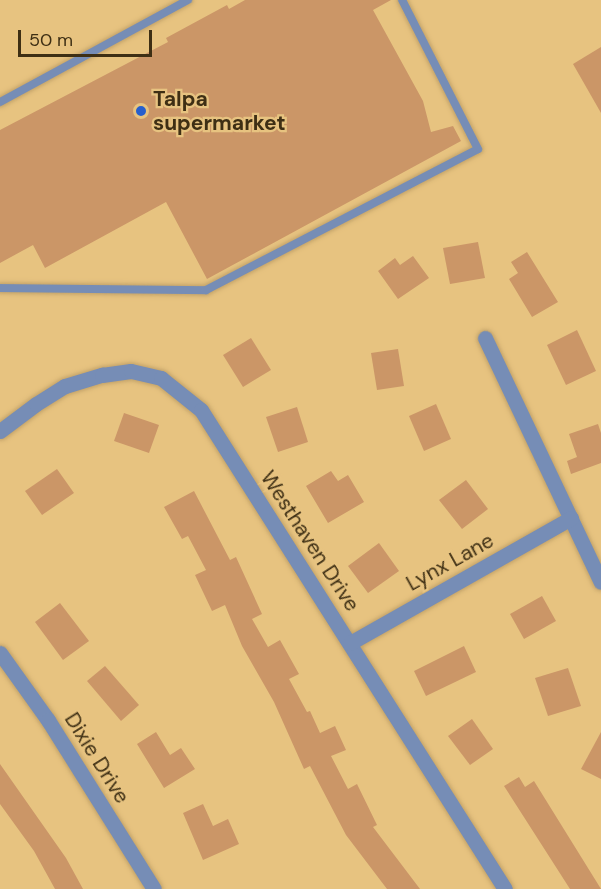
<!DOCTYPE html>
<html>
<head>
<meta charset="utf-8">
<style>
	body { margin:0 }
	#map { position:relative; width:601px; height:889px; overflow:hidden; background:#e7c380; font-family:"DM Sans",sans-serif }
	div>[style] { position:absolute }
	.building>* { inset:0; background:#cb9667 }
	.roads { filter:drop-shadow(0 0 2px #c2a268) drop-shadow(0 0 2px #c2a268) }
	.lane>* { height:8px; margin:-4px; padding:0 4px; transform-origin:4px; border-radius:4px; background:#768db6 }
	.street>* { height:15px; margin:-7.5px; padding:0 7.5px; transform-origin:7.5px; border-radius:7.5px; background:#768db6 }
	.dots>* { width:16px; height:16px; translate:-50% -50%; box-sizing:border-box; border:3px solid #e7c380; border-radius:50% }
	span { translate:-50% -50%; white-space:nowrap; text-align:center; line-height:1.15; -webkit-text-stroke:4.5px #e7c380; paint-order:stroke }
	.poi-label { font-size:21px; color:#3e2f14; font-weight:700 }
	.left { translate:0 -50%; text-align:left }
	.street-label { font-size:21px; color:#3e2f14 }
	.scale { position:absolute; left:18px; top:30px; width:134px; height:27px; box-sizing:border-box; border:3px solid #3e2f14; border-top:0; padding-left:8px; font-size:18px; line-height:21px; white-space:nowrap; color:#3e2f14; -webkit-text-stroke:4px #e7c380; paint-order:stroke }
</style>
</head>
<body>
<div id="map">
	<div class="building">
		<i style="clip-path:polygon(245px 0,391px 0,373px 10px,423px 101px,431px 132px,453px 126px,461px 141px,207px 279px,166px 202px,45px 268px,33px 245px,0 263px,0 130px,168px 42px,166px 38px,227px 5px,229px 9px)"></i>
		<i style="clip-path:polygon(601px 47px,601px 113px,573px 64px)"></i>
		<i style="clip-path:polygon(478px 242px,485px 278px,450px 284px,443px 248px)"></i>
		<i style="clip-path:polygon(527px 252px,558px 302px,532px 317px,509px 279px,518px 273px,511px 262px)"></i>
		<i style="clip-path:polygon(413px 256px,429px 278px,398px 299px,378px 271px,395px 258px,400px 265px)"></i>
		<i style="clip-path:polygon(577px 330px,596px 371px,566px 385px,547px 345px)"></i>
		<i style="clip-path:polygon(251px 338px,271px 370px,243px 387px,223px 355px)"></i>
		<i style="clip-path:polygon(398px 349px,404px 386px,377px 390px,371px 353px)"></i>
		<i style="clip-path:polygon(436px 404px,451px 439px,424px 451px,409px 416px)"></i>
		<i style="clip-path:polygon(297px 407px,308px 442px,278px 452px,266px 417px)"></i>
		<i style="clip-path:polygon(124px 413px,159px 425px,149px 453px,114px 441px)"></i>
		<i style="clip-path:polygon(598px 424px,601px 433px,601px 463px,571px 474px,567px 461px,577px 457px,569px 434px)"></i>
		<i style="clip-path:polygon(57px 469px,74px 493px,42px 515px,25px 491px)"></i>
		<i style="clip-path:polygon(331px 471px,338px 481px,348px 475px,364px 502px,328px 523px,306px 486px)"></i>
		<i style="clip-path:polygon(466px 480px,488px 509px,462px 529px,439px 500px)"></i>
		<i style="clip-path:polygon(194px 491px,230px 560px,236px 557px,262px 614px,252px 619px,268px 647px,280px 640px,299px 674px,289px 679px,307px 712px,310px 711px,320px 733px,335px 726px,346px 750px,331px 756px,348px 789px,357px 784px,377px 825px,373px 827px,420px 889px,387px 889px,346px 835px,310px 766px,304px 769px,274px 702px,242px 646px,225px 605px,212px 611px,195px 575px,206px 570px,188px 536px,182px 539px,164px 507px)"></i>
		<i style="clip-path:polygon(379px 543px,399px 571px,368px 593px,348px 566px)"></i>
		<i style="clip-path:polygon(542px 596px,556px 621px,524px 639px,510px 614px)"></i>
		<i style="clip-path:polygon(60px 603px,89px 641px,63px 660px,35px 622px)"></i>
		<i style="clip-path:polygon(464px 646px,476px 672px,426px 696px,414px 671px)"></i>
		<i style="clip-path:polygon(105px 666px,139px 705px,121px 721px,87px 681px)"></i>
		<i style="clip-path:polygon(568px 668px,581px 706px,548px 716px,535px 678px)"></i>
		<i style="clip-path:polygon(472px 719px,493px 749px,470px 765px,448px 736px)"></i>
		<i style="clip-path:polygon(156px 732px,170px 755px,181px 748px,195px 769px,164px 788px,137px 744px)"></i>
		<i style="clip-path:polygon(601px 732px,601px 779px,581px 769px)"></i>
		<i style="clip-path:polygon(0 764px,66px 858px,83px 889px,55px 889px,34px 851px,0 804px)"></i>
		<i style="clip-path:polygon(519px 777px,525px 787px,534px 781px,601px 889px,570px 889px,504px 786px)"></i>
		<i style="clip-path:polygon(203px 804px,213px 826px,228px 819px,239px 844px,203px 860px,183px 813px)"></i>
	</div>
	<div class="roads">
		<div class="lane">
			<i style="left:0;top:102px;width:214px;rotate:-28.5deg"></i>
			<i style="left:0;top:288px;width:206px;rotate:0.6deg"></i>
			<i style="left:206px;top:290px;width:306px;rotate:-27.4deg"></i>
			<i style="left:478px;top:149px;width:167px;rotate:-117deg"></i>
		</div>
		<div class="street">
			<i style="left:485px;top:338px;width:270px;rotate:64.6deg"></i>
			<i style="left:0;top:431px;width:45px;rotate:-36.9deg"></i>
			<i style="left:36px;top:404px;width:34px;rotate:-32deg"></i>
			<i style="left:65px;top:386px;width:39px;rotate:-17deg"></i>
			<i style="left:102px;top:375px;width:29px;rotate:-8deg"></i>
			<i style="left:131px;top:371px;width:31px;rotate:13deg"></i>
			<i style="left:161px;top:378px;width:51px;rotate:38.7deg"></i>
			<i style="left:201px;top:410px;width:567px;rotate:57.6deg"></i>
			<i style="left:350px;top:643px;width:254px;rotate:-29.5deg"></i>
			<i style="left:0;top:653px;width:82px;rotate:54.4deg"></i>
			<i style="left:48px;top:720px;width:199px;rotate:57.9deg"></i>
		</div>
	</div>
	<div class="dots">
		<i style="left:141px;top:111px;background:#275fcc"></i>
	</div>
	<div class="poi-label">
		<span class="left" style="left:153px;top:111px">Talpa<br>supermarket</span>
	</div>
	<div class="street-label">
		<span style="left:310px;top:541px;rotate:57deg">Westhaven Drive</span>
		<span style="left:450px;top:562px;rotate:-29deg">Lynx Lane</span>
		<span style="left:97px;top:758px;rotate:58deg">Dixie Drive</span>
	</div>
	<div class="scale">50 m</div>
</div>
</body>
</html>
